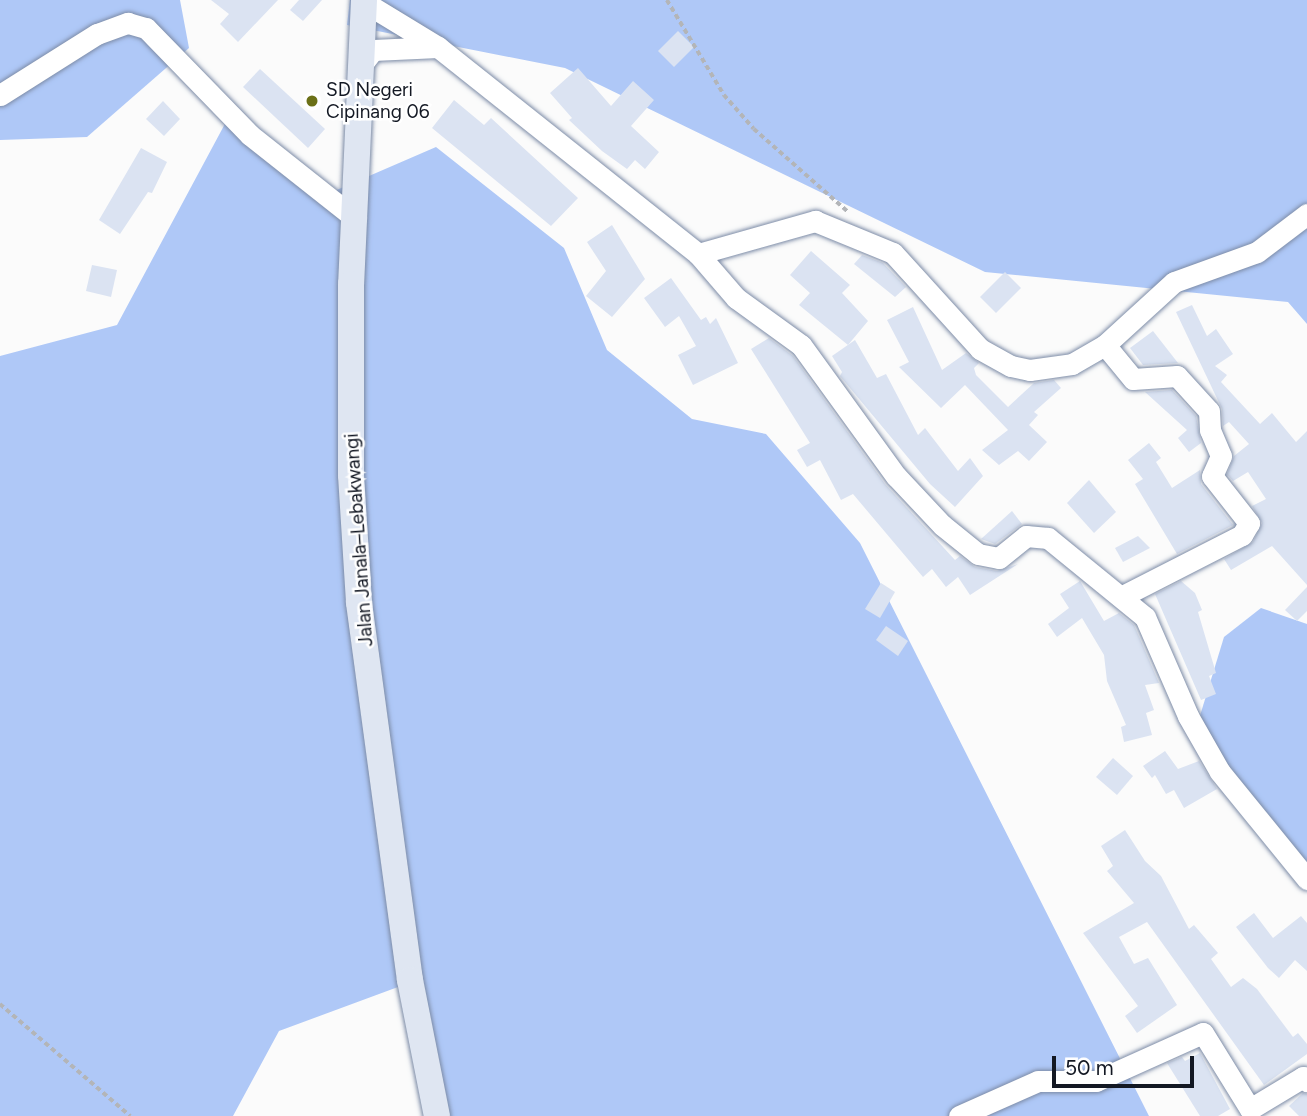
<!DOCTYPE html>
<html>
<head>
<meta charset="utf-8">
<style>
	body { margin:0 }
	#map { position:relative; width:1307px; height:1116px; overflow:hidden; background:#fbfbfb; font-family:Figtree,sans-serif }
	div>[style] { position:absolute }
	.green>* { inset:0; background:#afc8f7 }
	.building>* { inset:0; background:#dbe3f2 }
	.path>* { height:3.5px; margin-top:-1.75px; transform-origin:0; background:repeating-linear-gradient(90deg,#b3b5b8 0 5px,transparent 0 8.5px) }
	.roads { filter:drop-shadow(0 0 2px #7d8ca7) drop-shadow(0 0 2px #7d8ca7) }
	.minor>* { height:21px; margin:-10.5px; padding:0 10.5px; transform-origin:10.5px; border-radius:10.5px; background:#fff }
	.major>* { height:26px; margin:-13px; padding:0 13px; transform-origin:13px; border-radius:13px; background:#dfe6f2 }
	.dots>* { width:19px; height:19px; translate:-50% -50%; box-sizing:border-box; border:4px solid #fff; border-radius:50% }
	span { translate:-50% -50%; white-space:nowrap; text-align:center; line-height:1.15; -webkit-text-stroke:5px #fff; paint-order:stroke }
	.poi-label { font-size:19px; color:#131823 }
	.left { translate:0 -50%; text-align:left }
	.street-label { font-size:19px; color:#131823 }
	.scale { position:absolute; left:1052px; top:1056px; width:142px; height:32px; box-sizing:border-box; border:4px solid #131823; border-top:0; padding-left:9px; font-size:21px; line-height:24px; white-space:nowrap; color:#131823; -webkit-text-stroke:5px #fff; paint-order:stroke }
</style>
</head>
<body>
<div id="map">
	<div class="green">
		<i style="clip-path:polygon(0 0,180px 0,189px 48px,87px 137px,0 140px)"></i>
		<i style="clip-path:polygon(350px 0,1307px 0,1307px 324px,1288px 302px,985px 272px,565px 68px,347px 25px)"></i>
		<i style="clip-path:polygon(234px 107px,332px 192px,436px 147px,564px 248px,607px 350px,692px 419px,766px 434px,860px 543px,1149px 1116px,435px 1116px,398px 987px,279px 1031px,233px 1116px,0 1116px,0 356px,117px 325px)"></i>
		<i style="clip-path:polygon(1261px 608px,1307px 624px,1307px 869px,1192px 742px,1224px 637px)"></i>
	</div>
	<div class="building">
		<i style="clip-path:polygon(211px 0,278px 0,238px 42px,220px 24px,229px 14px)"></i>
		<i style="clip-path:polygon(299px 0,322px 0,303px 21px,290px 10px)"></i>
		<i style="clip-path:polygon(678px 31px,694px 47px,674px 67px,658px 51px)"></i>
		<i style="clip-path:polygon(578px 68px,611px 106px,633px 81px,654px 100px,631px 126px,659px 152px,645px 169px,635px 160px,627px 169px,602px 151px,569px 120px,572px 118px,550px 93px)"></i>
		<i style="clip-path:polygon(260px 69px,325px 129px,308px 148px,243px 87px)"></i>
		<i style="clip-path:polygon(454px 100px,484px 125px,491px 118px,578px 198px,551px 226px,432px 128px)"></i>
		<i style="clip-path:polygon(163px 101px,180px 119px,164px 136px,146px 119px)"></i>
		<i style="clip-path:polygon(141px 148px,167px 162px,152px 193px,148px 192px,120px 234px,99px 220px)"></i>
		<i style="clip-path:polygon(612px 225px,645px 279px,612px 317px,586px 296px,606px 271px,587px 242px)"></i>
		<i style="clip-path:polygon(811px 251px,850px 285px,842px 293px,868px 321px,848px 345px,799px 305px,810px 293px,790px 275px)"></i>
		<i style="clip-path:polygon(862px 255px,883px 263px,906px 287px,895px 297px,854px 264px)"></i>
		<i style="clip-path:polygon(92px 265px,117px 270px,111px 297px,86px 291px)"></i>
		<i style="clip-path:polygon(1005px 272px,1021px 288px,996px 313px,980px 297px)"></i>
		<i style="clip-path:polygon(671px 278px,701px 320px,706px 317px,710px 324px,716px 318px,738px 363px,693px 385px,678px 355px,696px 346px,679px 316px,665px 327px,644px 298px)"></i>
		<i style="clip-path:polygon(1192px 305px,1207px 336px,1216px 329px,1233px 354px,1215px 366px,1227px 375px,1221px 382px,1260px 424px,1272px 413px,1296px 442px,1307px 431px,1307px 585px,1272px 546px,1231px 570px,1224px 559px,1253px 542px,1262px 523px,1252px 506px,1266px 499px,1248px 472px,1233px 481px,1227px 474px,1234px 456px,1249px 444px,1229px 422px,1223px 426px,1222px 409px,1176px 312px)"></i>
		<i style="clip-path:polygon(913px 307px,942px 370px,966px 353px,979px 363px,974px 368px,976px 375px,1008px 407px,1034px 383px,1054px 380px,1061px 388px,1034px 412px,1038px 415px,1029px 425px,1047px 442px,1029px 461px,1018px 451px,999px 465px,982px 450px,1008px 430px,965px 385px,941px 408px,899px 367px,909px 362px,887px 320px)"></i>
		<i style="clip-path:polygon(1153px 331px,1178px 363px,1143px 365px,1130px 348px)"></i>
		<i style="clip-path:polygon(769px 338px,793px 356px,885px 484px,955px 560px,960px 556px,975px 567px,997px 571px,1018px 564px,970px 595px,958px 577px,946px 587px,932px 569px,923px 577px,853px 494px,841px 500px,820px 460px,807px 467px,797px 450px,810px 443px,751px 349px)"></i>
		<i style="clip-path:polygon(855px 340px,877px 378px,886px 374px,918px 435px,925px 428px,958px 471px,970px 458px,983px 476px,955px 507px,930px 484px,840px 376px,842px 372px,832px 356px)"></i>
		<i style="clip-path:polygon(1172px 390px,1196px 416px,1201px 443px,1189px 452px,1178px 438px,1187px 430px,1145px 392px)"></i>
		<i style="clip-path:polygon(1149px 443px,1161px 458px,1156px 462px,1172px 488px,1200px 470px,1201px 484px,1233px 525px,1177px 554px,1135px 484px,1143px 479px,1128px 460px)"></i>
		<i style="clip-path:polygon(1089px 480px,1116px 512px,1094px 533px,1067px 503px)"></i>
		<i style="clip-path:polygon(1012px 511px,1022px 524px,995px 544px,981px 539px)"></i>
		<i style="clip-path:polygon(1138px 536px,1150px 548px,1123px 562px,1115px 548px)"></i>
		<i style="clip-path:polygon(1080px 581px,1104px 621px,1119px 613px,1134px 625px,1159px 683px,1145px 685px,1154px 710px,1146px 713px,1152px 735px,1124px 742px,1121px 727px,1126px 725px,1107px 681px,1104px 655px,1082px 618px,1057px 637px,1048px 624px,1069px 608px,1060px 594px)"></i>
		<i style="clip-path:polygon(1181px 581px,1195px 593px,1202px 610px,1198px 612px,1216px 673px,1209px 676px,1216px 694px,1201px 700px,1155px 594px)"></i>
		<i style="clip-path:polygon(881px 583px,895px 592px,880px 618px,865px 609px)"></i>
		<i style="clip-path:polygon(1307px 587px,1307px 611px,1297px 621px,1285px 610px)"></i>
		<i style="clip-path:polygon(886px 626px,908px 641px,898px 656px,876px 640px)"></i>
		<i style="clip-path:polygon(1165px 751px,1178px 769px,1199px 761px,1217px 789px,1184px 808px,1174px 790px,1166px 794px,1155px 775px,1152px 778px,1143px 766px)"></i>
		<i style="clip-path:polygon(1113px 758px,1133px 776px,1117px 795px,1096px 777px)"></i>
		<i style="clip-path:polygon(1125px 830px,1145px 861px,1161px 876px,1189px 929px,1194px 925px,1218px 953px,1211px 959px,1231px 987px,1243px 978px,1257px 989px,1293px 1037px,1298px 1033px,1307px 1044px,1307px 1054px,1264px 1085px,1147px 922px,1119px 937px,1134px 964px,1148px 958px,1177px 1005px,1137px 1033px,1125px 1016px,1138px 1006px,1083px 933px,1134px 903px,1107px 871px,1113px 866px,1101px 846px)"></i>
		<i style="clip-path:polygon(1254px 913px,1273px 938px,1301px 916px,1307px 923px,1307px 971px,1295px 960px,1279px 978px,1268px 968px,1236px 927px)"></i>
		<i style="clip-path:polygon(1200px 1053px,1230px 1109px,1218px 1116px,1200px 1116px,1167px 1063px,1182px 1057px,1185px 1061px)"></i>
		<i style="clip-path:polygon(1303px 1093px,1307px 1094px,1307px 1116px,1299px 1116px,1289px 1106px)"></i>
	</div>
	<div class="path">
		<i style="left:667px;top:0;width:111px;rotate:59deg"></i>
		<i style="left:724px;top:95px;width:45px;rotate:48.6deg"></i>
		<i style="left:754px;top:129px;width:125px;rotate:41.4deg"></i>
		<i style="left:0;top:1004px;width:172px;rotate:40.7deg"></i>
	</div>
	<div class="roads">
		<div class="minor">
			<i style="left:364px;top:2px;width:87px;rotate:31.3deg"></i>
			<i style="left:359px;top:68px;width:23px;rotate:-52deg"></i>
			<i style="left:373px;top:50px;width:65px;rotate:-2.6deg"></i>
			<i style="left:438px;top:47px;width:332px;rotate:38.5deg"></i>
			<i style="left:698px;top:254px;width:58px;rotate:49.2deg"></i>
			<i style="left:736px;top:298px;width:80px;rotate:35.9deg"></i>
			<i style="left:801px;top:345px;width:162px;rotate:54.1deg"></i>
			<i style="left:896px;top:476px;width:67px;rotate:46.8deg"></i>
			<i style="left:942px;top:525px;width:46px;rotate:38.9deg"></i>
			<i style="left:978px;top:554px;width:21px;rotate:11deg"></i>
			<i style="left:999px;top:558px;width:35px;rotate:-39deg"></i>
			<i style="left:1026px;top:536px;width:22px;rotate:5deg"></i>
			<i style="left:1048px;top:538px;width:125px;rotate:39.2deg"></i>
			<i style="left:1145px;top:617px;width:108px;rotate:66.5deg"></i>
			<i style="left:1188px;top:716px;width:64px;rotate:60.3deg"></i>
			<i style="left:1220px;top:772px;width:138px;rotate:50.9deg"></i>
			<i style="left:0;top:95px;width:115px;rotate:-32.2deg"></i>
			<i style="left:97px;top:34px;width:33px;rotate:-20deg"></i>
			<i style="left:128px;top:23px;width:19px;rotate:16deg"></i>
			<i style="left:146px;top:28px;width:149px;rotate:45.8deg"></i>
			<i style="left:250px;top:135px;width:135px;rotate:38.4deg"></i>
			<i style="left:698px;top:254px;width:122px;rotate:-15.8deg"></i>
			<i style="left:815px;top:221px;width:84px;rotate:22.3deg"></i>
			<i style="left:893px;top:253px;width:130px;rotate:47.8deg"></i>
			<i style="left:980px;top:349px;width:35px;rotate:29deg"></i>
			<i style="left:1011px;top:366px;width:19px;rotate:12deg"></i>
			<i style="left:1030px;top:370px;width:42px;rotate:-8.1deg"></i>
			<i style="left:1072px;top:364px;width:38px;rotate:-30deg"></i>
			<i style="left:1105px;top:345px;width:93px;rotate:-42.4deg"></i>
			<i style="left:1174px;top:282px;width:88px;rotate:-19.9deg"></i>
			<i style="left:1257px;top:252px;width:63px;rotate:-37.2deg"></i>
			<i style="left:1105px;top:345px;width:44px;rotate:50.5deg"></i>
			<i style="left:1133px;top:379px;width:44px;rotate:-3.9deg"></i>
			<i style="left:1177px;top:376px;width:47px;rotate:47.6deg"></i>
			<i style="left:1209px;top:411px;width:19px;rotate:87deg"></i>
			<i style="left:1210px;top:430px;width:28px;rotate:67deg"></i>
			<i style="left:1221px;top:456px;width:22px;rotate:114deg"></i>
			<i style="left:1212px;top:476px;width:60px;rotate:51.8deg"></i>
			<i style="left:1249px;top:523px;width:14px;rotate:120deg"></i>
			<i style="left:1242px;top:535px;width:136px;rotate:152.9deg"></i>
			<i style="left:959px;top:1116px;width:86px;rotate:-23.9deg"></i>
			<i style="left:1038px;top:1081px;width:58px"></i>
			<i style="left:1096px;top:1081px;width:117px;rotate:-24.2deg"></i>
			<i style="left:1203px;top:1033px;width:89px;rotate:58.3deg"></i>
			<i style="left:1250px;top:1109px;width:62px;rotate:-31.1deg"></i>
			<i style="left:1303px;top:1077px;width:6px;rotate:45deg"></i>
		</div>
		<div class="major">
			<i style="left:364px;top:0;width:284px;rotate:92.6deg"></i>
			<i style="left:351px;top:284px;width:191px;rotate:90deg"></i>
			<i style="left:351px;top:475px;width:128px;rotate:86.4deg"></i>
			<i style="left:359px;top:603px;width:380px;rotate:82.3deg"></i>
			<i style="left:410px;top:980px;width:139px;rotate:78.8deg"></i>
		</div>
	</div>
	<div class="dots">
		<i style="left:312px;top:101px;background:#6b7017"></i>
	</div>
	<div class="poi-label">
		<span class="left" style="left:326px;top:101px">SD Negeri<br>Cipinang 06</span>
	</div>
	<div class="street-label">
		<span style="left:359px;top:540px;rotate:-94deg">Jalan Janala–Lebakwangi</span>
	</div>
	<div class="scale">50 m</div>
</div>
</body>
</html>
